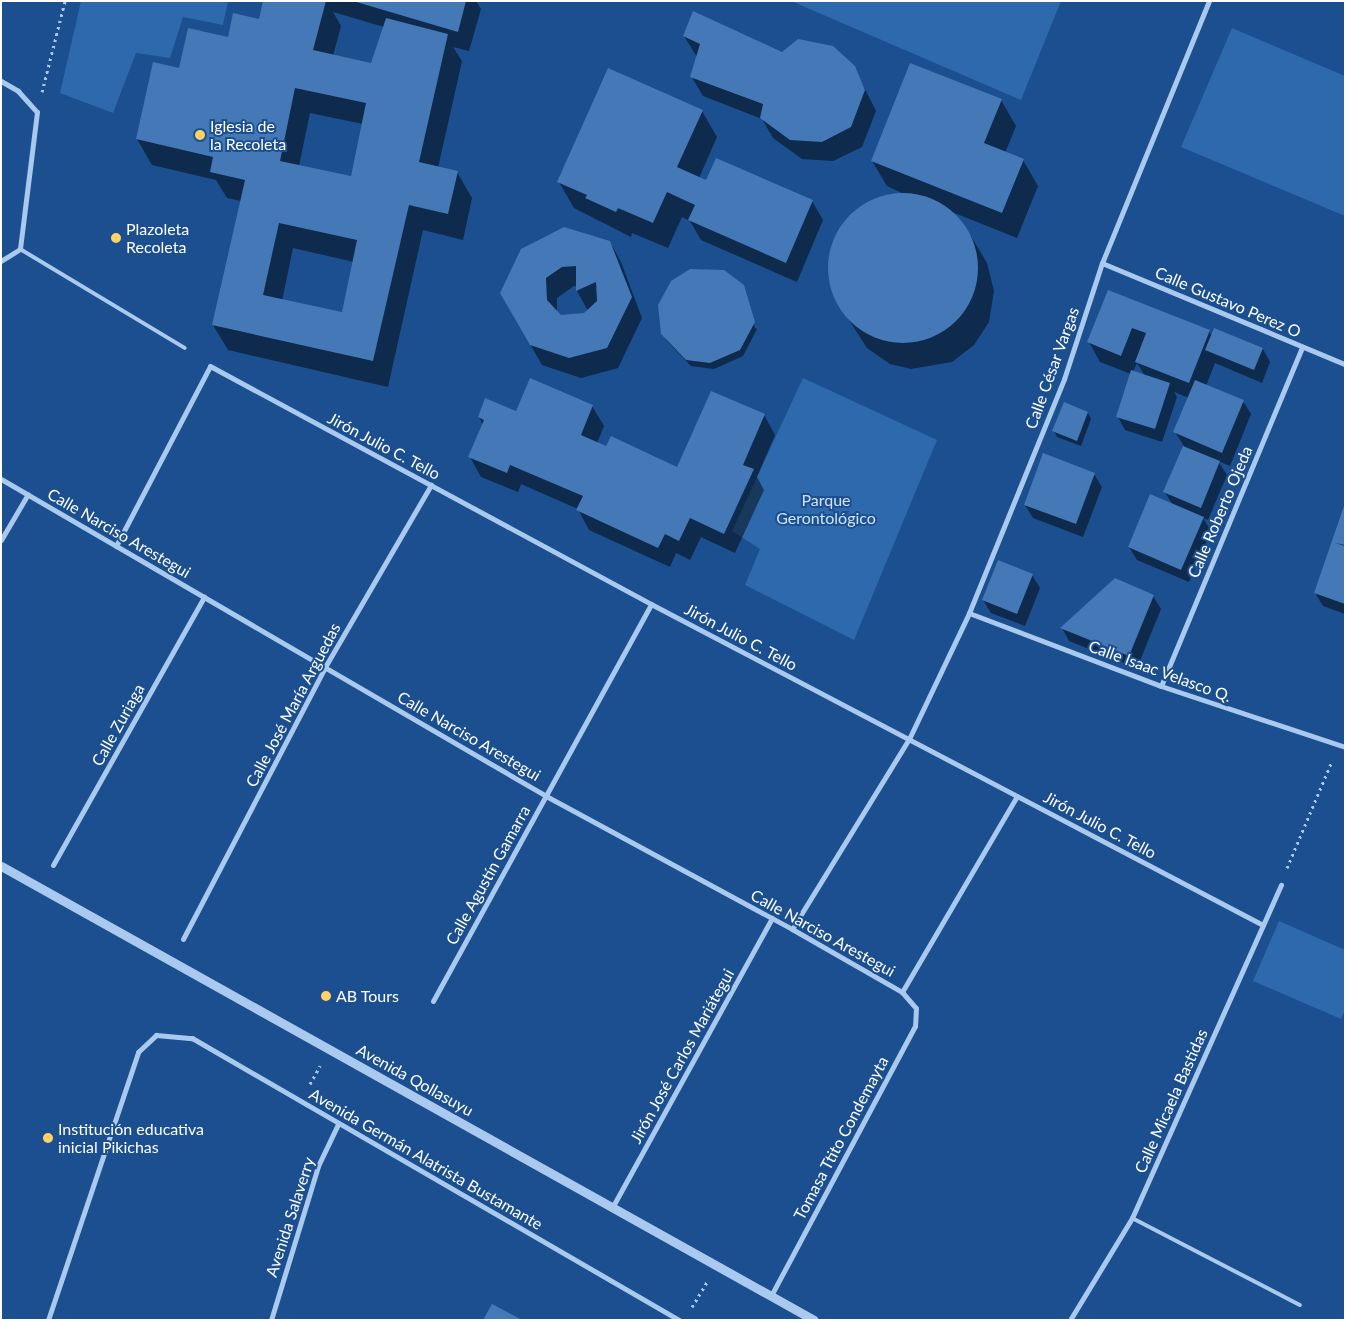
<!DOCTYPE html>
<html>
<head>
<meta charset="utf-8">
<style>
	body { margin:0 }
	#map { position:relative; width:1346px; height:1321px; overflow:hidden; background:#1b4f8f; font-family:Lato,sans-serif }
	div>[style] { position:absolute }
	.green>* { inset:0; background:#2e69ad }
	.shadow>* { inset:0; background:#0007 }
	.building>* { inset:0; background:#4478b7 }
	.round { border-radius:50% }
	.path>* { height:3px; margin-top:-1.5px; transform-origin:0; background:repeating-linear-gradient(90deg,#a9c9ee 0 2.5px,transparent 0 6.5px) }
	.service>* { height:4px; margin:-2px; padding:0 2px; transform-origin:2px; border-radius:2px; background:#a9c9ee }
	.minor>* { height:5px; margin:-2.5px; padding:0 2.5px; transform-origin:2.5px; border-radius:2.5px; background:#a9c9ee }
	.tertiary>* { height:9px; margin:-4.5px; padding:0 4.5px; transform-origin:4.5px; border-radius:4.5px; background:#a9c9ee }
	.dots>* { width:14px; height:14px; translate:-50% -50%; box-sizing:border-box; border:2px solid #1b4f8f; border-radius:50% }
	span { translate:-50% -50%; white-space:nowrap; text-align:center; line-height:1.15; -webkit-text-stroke:4px #1b4f8f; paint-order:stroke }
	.poi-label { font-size:16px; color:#fff }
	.left { translate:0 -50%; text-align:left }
	.street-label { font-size:16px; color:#fff }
	.park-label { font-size:16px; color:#cfe3fa }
	.frame { position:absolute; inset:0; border:2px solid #fff; pointer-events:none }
</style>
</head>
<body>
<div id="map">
	<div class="green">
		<i style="clip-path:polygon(81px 1px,235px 1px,228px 2px,223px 25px,183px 17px,170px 58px,136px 53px,113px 113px,60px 93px)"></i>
		<i style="clip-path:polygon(791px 1px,1061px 1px,1021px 100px)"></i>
		<i style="clip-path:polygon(1232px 28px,1345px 76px,1345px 216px,1181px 147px)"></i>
		<i style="clip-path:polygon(803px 378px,937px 440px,854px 640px,745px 585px,760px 549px,732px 531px)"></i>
		<i style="clip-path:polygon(1279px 921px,1345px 950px,1345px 1010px,1341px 1019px,1253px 981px)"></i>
	</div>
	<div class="shadow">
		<i style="clip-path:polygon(evenodd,264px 1px,476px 1px,481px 9px,469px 51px,453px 47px,462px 61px,438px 168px,457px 172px,472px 198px,463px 240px,423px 230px,388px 387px,228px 350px,213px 325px,241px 201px,227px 198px,216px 180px,152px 165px,137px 139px,154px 63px,180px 70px,260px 20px,264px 1px,333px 12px,384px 27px,371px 65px,333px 56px,341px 26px,333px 12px,264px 1px,310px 113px,363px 124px,352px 177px,299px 166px,310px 113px,264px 1px,293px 248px,354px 262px,343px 314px,282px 301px,293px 248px)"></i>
		<i style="clip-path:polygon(684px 36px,854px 67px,876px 111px,862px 147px,833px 161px,802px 159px,773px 138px,762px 119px,703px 96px,691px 76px,697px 57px)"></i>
		<i style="clip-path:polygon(1001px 100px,1016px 126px,1005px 153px,1023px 160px,1038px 186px,1017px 238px,952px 212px,971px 236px,987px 263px,994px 291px,989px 322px,974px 345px,952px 362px,911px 369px,890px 364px,867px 348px,836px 300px,829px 278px,832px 248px,845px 221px,869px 202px,898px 194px,906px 195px,887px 186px,872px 161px)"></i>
		<i style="clip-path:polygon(702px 111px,717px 137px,699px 178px,707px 182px,812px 201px,823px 220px,797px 282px,701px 240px,690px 221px,682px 217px,668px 248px,632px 233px,631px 237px,574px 208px,559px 182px)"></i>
		<i style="clip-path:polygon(evenodd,610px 242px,621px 262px,642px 318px,618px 368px,581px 378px,542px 365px,501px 293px,610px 242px,574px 286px,577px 286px,577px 291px,588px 311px,585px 314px,560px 316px,557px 313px,557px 298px,574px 286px)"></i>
		<i style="clip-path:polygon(744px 289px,755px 328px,757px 329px,743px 356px,714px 369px,691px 366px,666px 340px,662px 333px)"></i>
		<i style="clip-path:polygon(evenodd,1109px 292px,1209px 331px,1212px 337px,1215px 330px,1263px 349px,1270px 362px,1262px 383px,1215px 363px,1206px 386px,1243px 401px,1251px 414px,1230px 466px,1218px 461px,1227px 475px,1208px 520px,1203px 518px,1211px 531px,1189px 582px,1137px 560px,1129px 547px,1172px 504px,1165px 492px,1184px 446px,1175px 432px,1189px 398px,1174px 392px,1177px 397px,1162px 442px,1125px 430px,1118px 417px,1131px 374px,1100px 362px,1089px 342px,1109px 292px,1137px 363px,1145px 376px,1133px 372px,1137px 363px)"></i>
		<i style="clip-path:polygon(592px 406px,604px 426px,597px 443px,678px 469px,764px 415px,775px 435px,757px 477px,764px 490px,735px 553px,701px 537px,690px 560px,676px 553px,670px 567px,589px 530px,578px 509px,521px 484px,518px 492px,481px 477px,470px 457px,483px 425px,479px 417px)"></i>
		<i style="clip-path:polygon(1088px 413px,1091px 419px,1081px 446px,1057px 437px,1054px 431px)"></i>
		<i style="clip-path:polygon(1094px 474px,1102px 487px,1083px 537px,1033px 518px,1025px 505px)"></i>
		<i style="clip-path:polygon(1345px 506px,1345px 614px,1323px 606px,1315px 593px)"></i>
		<i style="clip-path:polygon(1032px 575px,1040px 588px,1025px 626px,991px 613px,983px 600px)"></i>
		<i style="clip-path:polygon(1153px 596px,1161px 609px,1137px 668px,1069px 641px,1062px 628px)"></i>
	</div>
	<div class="building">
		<i style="clip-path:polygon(evenodd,263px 1px,326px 1px,313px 50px,371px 63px,386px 18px,448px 34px,419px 162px,458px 171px,448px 214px,409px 205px,373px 361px,212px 325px,245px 180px,210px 172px,213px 157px,136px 139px,153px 62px,179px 68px,188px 28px,228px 37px,233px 13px,259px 19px,263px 1px,295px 88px,366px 103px,351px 176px,280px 161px,295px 88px,263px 1px,279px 223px,357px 240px,342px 312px,263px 295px,279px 223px)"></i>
		<i style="clip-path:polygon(353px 1px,466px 1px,458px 32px)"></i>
		<i style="clip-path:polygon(693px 11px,782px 52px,798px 39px,833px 46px,855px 66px,865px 90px,851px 127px,822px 142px,790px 140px,760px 118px,763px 104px,690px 77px,700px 44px,683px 36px)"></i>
		<i style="clip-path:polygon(910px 63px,1002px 99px,984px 143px,1024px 159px,1002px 213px,871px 161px)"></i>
		<i style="clip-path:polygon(608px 68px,703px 110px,677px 167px,706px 180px,716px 158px,813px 200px,786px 263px,688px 220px,695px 205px,667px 192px,653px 223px,618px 208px,616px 212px,585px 198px,587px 195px,557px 182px)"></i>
		<i class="round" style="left:828px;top:193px;width:150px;height:150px"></i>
		<i style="clip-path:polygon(evenodd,564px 227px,610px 241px,632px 297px,607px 348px,569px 358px,530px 345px,500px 293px,521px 249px,564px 227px,576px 266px,576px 291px,596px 282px,597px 301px,584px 313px,561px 315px,547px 300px,546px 278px,562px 267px,576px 266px)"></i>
		<i style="clip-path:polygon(690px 269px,724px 270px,744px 285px,755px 322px,740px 350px,710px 363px,686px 360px,661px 334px,658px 305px,671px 281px)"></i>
		<i style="clip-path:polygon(1108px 290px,1210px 330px,1189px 383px,1135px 362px,1146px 333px,1132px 328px,1121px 356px,1087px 342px)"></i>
		<i style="clip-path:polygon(1214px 328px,1263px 348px,1254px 370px,1205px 350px)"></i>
		<i style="clip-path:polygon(1131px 370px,1170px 383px,1155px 429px,1116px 417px)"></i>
		<i style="clip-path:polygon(530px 378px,593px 405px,581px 435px,606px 446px,611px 436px,677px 467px,711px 391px,765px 414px,743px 465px,754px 469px,724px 534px,690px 518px,679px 541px,665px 534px,658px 548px,576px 510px,583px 496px,510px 465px,507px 473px,468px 457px,484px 420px,478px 417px,485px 398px,516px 411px)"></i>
		<i style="clip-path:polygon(1195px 380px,1244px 400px,1222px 453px,1173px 432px)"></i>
		<i style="clip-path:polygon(1064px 402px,1088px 412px,1077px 441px,1052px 431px)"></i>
		<i style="clip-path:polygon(1183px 446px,1220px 461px,1201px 508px,1163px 492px)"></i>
		<i style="clip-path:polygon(1043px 453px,1095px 473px,1076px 524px,1024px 505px)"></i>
		<i style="clip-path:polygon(1150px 494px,1204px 517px,1181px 570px,1128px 547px)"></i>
		<i style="clip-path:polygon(1345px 503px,1345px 545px,1335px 543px,1345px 546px,1345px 604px,1314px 593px)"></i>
		<i style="clip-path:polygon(998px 560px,1033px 574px,1017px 614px,982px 600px)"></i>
		<i style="clip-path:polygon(1115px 578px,1154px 595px,1129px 656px,1060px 628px)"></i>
		<i style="clip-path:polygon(492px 1304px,522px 1320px,483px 1320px)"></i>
	</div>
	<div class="path">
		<i style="left:42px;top:92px;width:94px;rotate:-75.8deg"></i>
		<i style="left:1287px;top:868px;width:116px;rotate:-67.2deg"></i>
		<i style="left:310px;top:1084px;width:21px;rotate:-61deg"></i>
		<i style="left:692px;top:1307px;width:29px;rotate:-59deg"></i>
	</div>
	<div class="service">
		<i style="left:20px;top:249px;width:192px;rotate:31deg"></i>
		<i style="left:1132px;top:1218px;width:189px;rotate:27.4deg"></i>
	</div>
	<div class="minor">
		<i style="left:1px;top:81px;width:20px;rotate:30deg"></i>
		<i style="left:18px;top:91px;width:28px;rotate:48deg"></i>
		<i style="left:37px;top:112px;width:138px;rotate:97.1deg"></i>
		<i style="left:20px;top:249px;width:22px;rotate:148deg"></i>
		<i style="left:1102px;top:263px;width:263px;rotate:22.6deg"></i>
		<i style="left:1px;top:479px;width:630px;rotate:30.18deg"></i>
		<i style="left:546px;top:796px;width:280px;rotate:28.4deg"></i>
		<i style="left:792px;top:929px;width:127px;rotate:29.8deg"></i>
		<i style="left:902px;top:992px;width:21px;rotate:49deg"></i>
		<i style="left:916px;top:1008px;width:18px;rotate:93deg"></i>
		<i style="left:915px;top:1026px;width:306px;rotate:118.1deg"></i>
		<i style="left:1px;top:540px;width:53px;rotate:-59.6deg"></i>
		<i style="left:116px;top:546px;width:203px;rotate:-62.4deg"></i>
		<i style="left:210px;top:366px;width:501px;rotate:28.35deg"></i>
		<i style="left:651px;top:604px;width:691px;rotate:27.68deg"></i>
		<i style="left:969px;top:613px;width:205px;rotate:20.8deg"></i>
		<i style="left:1161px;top:686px;width:194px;rotate:18.3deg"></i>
		<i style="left:1161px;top:686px;width:367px;rotate:-67.4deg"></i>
		<i style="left:53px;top:865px;width:308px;rotate:-60.6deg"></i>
		<i style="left:792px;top:929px;width:223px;rotate:-58.4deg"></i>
		<i style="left:909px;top:739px;width:140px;rotate:-64.5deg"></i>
		<i style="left:969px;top:613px;width:253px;rotate:-67.9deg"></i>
		<i style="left:1064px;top:379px;width:122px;rotate:-71.9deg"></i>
		<i style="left:1102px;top:263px;width:283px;rotate:-67.8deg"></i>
		<i style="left:183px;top:939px;width:307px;rotate:-62.4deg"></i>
		<i style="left:325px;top:667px;width:211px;rotate:-59.8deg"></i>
		<i style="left:902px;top:992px;width:227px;rotate:-59.6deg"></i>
		<i style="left:433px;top:1001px;width:453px;rotate:-61.2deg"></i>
		<i style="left:613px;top:1206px;width:329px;rotate:-61.1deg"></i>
		<i style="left:48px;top:1320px;width:283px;rotate:-71.4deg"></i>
		<i style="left:138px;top:1052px;width:25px;rotate:-43deg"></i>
		<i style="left:156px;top:1035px;width:36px;rotate:5deg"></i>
		<i style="left:192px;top:1038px;width:563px;rotate:30.07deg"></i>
		<i style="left:271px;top:1320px;width:161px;rotate:-73deg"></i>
		<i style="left:318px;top:1166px;width:47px;rotate:-64.5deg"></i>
		<i style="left:1070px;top:1320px;width:119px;rotate:-58.7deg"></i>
		<i style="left:1132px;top:1218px;width:365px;rotate:-65.9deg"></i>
	</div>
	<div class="tertiary">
		<i style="left:1px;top:866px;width:931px;rotate:29.18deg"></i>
	</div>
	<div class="dots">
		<i style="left:200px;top:135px;background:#ffd166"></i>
		<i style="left:116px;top:238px;background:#ffd166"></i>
		<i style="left:326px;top:996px;background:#ffd166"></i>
		<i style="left:48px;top:1138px;background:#ffd166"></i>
	</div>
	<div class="poi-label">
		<span class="left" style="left:210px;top:135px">Iglesia de<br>la Recoleta</span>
		<span class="left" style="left:126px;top:238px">Plazoleta<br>Recoleta</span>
		<span class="left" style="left:336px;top:996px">AB Tours</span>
		<span class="left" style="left:58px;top:1138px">Institución educativa<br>inicial Pikichas</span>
	</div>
	<div class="street-label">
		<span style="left:1228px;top:302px;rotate:23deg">Calle Gustavo Perez O</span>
		<span style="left:1052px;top:368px;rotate:-70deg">Calle César Vargas</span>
		<span style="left:384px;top:446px;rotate:28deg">Jirón Julio C. Tello</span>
		<span style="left:1220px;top:512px;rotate:-67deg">Calle Roberto Ojeda</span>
		<span style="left:119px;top:533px;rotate:30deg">Calle Narciso Arestegui</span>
		<span style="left:741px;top:637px;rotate:28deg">Jirón Julio C. Tello</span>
		<span style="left:1160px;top:671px;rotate:20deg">Calle Isaac Velasco Q.</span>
		<span style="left:293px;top:705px;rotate:-62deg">Calle José María Arguedas</span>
		<span style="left:118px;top:725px;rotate:-61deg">Calle Zuriaga</span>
		<span style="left:469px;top:736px;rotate:30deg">Calle Narciso Arestegui</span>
		<span style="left:1100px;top:825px;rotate:28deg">Jirón Julio C. Tello</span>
		<span style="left:488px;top:875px;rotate:-61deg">Calle Agustín Gamarra</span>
		<span style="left:823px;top:933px;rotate:29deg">Calle Narciso Arestegui</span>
		<span style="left:682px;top:1056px;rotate:-61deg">Jirón José Carlos Mariátegui</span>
		<span style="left:415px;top:1080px;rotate:29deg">Avenida Qollasuyu</span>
		<span style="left:1171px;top:1101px;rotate:-66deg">Calle Micaela Bastidas</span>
		<span style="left:841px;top:1138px;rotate:-62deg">Tomasa Ttito Condemayta</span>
		<span style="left:426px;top:1159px;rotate:30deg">Avenida Germán Alatrista Bustamante</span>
		<span style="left:290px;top:1217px;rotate:-72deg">Avenida Salaverry</span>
	</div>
	<div class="park-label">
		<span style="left:826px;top:509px">Parque<br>Gerontológico</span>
	</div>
	<div class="frame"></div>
</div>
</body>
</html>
